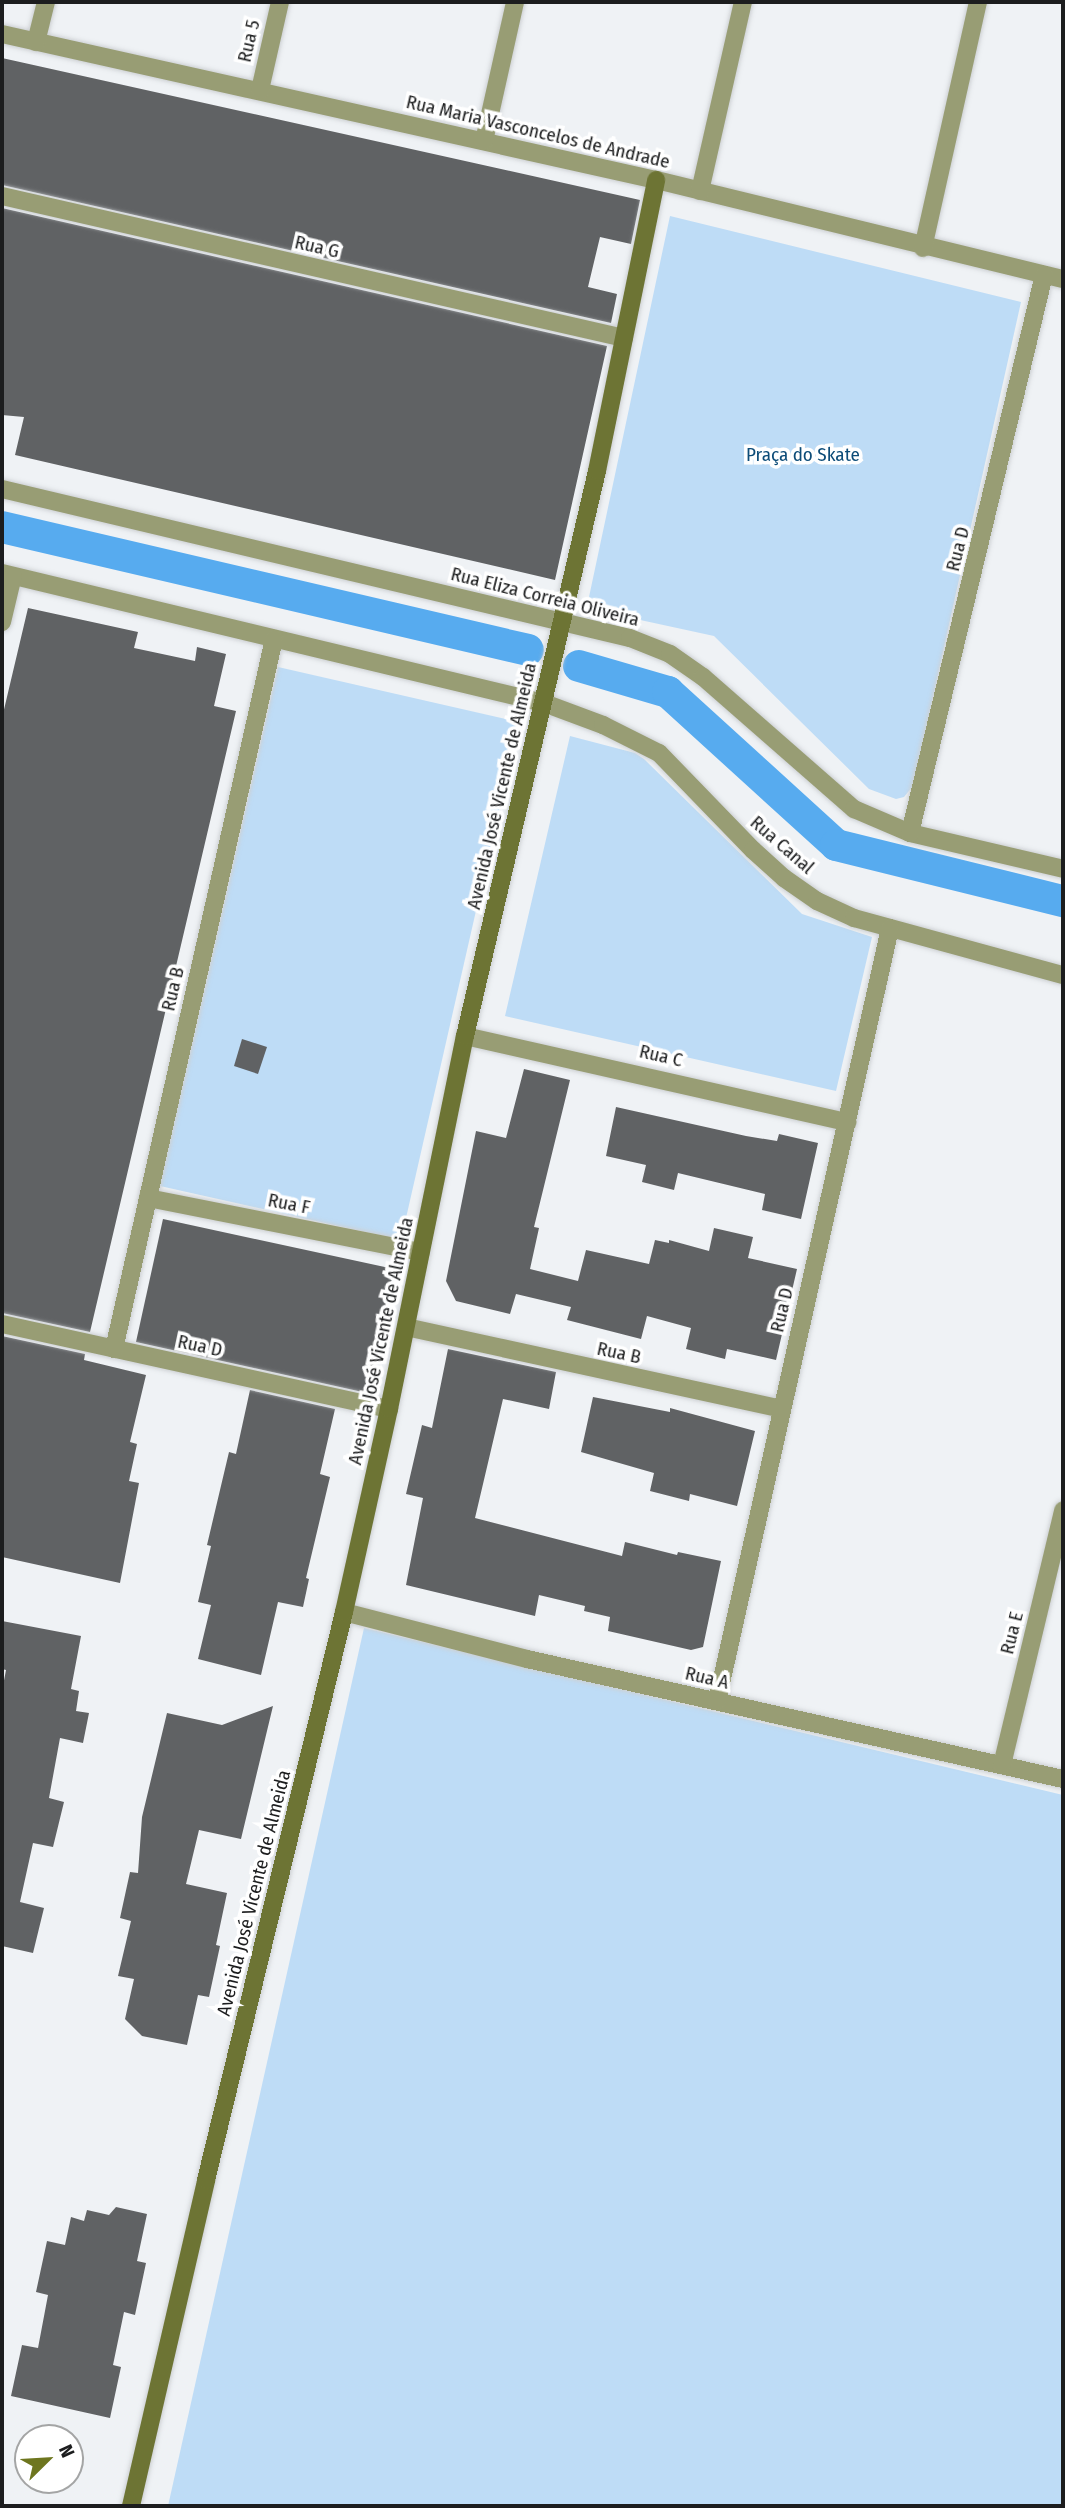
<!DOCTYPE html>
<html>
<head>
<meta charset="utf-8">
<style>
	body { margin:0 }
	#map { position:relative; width:1065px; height:2508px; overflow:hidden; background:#eff2f5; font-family:"Fira Sans Condensed",sans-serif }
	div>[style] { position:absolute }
	.green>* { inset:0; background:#bedcf6 }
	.canal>* { height:32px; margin:-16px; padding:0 16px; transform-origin:16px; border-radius:16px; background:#57abef }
	.building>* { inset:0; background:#606264 }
	.roads { filter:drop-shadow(0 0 2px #cdd0d3) drop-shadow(0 0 2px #cdd0d3) }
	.street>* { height:18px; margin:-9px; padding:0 9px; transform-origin:9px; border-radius:9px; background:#989d74 }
	.secondary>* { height:18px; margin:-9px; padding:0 9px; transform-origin:9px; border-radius:9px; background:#6d7434 }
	span { translate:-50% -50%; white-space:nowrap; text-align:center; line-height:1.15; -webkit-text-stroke:7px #fff; paint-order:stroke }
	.street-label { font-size:19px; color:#1c1d1e }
	.park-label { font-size:19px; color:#0d4c78 }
	.frame { position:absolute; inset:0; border:4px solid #1c1d1e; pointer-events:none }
	.north { position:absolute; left:14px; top:2424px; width:70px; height:70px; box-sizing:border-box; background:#fff; border:2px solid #a4a5a5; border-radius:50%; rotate:66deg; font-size:19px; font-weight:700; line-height:28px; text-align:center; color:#1c1d1e }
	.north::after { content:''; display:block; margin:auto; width:24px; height:32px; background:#6e761f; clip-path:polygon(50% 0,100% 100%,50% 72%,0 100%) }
</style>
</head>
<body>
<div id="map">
	<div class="green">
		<i style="clip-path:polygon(670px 216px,1021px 302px,913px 786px,904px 797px,896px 799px,869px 789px,714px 636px,608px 613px,589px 597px)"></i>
		<i style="clip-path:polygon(278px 667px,519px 722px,401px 1240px,160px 1186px)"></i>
		<i style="clip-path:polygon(570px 736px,635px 753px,644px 759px,802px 914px,872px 937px,836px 1091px,505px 1016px)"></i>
		<i style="clip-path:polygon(364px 1628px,1063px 1795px,1063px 2506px,168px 2506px)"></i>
	</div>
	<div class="canal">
		<i style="left:2px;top:527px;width:540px;rotate:13.16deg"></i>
		<i style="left:579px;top:666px;width:93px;rotate:16.3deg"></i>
		<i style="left:668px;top:692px;width:227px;rotate:42.3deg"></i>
		<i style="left:836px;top:845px;width:234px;rotate:13.9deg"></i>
	</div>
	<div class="building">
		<i style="clip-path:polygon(2px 58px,640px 200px,631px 244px,600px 237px,588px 287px,617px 294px,611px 323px,2px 185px)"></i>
		<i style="clip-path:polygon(2px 208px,607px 346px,555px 580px,15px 455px,24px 417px,2px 415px)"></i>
		<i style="clip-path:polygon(28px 608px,138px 632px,134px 648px,195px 661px,197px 647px,226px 654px,214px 706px,236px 711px,90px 1332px,2px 1313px,2px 718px)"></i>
		<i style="clip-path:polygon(242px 1039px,267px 1047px,258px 1074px,234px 1066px)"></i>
		<i style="clip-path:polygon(524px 1069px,570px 1080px,534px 1227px,539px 1228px,530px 1269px,578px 1281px,586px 1250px,649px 1264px,655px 1240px,669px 1243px,669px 1240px,709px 1251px,714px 1228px,753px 1237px,748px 1258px,797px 1269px,776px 1360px,727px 1349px,725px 1359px,686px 1349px,691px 1328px,647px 1316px,641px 1339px,567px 1320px,571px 1307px,516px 1294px,510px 1314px,456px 1301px,446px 1281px,476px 1131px,506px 1138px)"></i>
		<i style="clip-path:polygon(616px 1107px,746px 1136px,777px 1141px,779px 1134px,818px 1143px,801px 1219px,762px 1210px,765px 1194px,678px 1173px,674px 1190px,642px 1182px,646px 1165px,606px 1156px)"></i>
		<i style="clip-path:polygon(163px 1219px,394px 1269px,367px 1393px,136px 1342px)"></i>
		<i style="clip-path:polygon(2px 1336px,85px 1354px,84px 1360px,146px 1375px,130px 1442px,137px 1444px,129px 1481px,139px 1483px,120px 1583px,2px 1557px)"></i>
		<i style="clip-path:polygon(448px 1349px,556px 1372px,549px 1409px,503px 1399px,475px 1518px,622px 1556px,625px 1542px,677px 1555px,678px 1552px,721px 1561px,703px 1647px,691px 1650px,608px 1631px,610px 1617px,584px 1611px,585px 1606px,539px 1595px,535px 1616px,406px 1585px,423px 1498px,406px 1494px,422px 1425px,432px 1428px)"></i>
		<i style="clip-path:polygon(250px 1390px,335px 1409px,320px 1474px,330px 1477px,306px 1578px,309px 1579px,303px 1607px,278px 1602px,261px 1675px,198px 1659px,211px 1605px,198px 1602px,211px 1546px,207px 1545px,229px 1452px,236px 1454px)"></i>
		<i style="clip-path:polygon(593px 1397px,670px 1412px,670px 1408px,755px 1431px,737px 1506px,690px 1494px,689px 1501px,650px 1491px,654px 1473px,581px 1452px)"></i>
		<i style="clip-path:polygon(2px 1621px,81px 1636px,71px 1689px,79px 1691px,76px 1711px,89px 1713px,83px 1743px,60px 1738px,49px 1798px,64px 1802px,53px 1847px,33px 1843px,20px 1902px,44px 1908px,33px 1953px,2px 1946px,2px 1691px,6px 1670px,2px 1669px)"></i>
		<i style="clip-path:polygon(273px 1706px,241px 1839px,199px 1830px,186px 1884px,227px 1893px,216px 1945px,220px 1946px,209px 1997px,198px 1995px,187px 2045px,142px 2036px,125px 2019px,134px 1979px,118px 1976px,131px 1921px,120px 1918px,130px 1872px,138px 1873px,142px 1817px,167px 1713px,222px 1725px)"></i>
		<i style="clip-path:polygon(116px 2207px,147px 2214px,137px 2261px,146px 2263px,135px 2315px,124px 2312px,113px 2365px,121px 2367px,110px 2418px,11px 2396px,22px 2345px,38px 2348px,48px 2295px,36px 2292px,47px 2241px,65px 2245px,71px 2217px,84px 2221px,87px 2210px,109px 2215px)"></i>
	</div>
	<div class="roads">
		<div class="street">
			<i style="left:2px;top:34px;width:670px;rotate:12.58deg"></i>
			<i style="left:656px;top:180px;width:419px;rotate:13.7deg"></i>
			<i style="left:36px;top:42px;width:41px;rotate:-76deg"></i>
			<i style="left:260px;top:90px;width:90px;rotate:-77.2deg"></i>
			<i style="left:484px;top:141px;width:142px;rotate:-77.4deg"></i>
			<i style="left:700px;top:191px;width:194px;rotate:-77.2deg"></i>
			<i style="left:2px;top:196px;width:638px;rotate:12.86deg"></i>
			<i style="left:923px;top:248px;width:252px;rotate:-77.4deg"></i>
			<i style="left:2px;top:489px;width:645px;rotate:13.35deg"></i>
			<i style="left:630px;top:638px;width:43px;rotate:21.8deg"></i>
			<i style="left:670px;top:654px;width:40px;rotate:34.9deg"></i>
			<i style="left:703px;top:677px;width:201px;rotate:41.2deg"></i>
			<i style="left:854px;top:809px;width:61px;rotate:23.2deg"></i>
			<i style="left:910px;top:833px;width:157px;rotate:13.2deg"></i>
			<i style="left:2px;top:573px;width:557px;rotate:13.49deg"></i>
			<i style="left:544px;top:703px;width:63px;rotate:20.4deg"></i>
			<i style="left:603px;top:725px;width:63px;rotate:26.6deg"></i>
			<i style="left:659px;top:753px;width:135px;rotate:45.9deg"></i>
			<i style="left:753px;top:850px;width:42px;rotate:42.1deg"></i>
			<i style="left:784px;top:878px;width:40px;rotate:34.9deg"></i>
			<i style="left:817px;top:901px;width:41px;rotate:24.7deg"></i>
			<i style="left:854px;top:918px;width:217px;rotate:15.3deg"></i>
			<i style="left:2px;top:622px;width:47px;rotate:-76.6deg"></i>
			<i style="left:910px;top:833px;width:574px;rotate:-76.5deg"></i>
			<i style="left:465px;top:1036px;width:392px;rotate:12.7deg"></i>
			<i style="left:148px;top:1198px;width:278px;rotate:11.2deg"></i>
			<i style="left:2px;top:1324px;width:396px;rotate:12.4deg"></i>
			<i style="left:406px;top:1327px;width:384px;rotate:12.3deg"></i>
			<i style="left:114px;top:1349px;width:728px;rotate:-77.3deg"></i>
			<i style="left:344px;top:1612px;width:189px;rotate:14.4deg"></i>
			<i style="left:527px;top:1659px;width:549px;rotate:12.62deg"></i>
			<i style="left:717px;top:1701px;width:792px;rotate:-77.38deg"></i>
			<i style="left:1002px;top:1765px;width:262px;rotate:-76.5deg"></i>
		</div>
		<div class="secondary">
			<i style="left:131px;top:2506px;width:335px;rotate:-77deg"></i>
			<i style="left:206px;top:2180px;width:585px;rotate:-76.34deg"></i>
			<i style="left:344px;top:1612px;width:208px;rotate:-77.5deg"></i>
			<i style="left:389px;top:1409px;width:381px;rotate:-78.5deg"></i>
			<i style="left:465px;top:1036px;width:580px;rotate:-76.85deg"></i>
			<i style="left:597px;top:471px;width:297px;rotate:-78.5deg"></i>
		</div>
	</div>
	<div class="street-label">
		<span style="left:249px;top:41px;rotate:-77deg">Rua 5</span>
		<span style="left:538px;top:132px;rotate:13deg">Rua Maria Vasconcelos de Andrade</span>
		<span style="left:317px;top:247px;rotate:13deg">Rua G</span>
		<span style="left:958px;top:549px;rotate:-76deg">Rua D</span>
		<span style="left:545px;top:597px;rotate:14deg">Rua Eliza Correia Oliveira</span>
		<span style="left:502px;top:786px;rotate:-77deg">Avenida José Vicente de Almeida</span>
		<span style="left:782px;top:845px;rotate:41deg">Rua Canal</span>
		<span style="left:173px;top:989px;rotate:-77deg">Rua B</span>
		<span style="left:661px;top:1056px;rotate:13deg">Rua C</span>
		<span style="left:289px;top:1204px;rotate:11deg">Rua F</span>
		<span style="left:782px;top:1310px;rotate:-77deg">Rua D</span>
		<span style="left:381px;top:1341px;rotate:-78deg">Avenida José Vicente de Almeida</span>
		<span style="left:200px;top:1346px;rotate:12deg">Rua D</span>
		<span style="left:619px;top:1353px;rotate:12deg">Rua B</span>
		<span style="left:1012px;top:1633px;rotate:-76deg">Rua E</span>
		<span style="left:707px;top:1678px;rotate:13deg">Rua A</span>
		<span style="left:254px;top:1893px;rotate:-76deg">Avenida José Vicente de Almeida</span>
	</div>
	<div class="park-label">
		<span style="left:803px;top:455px">Praça do Skate</span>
	</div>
	<div class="frame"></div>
	<div class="north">N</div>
</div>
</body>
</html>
